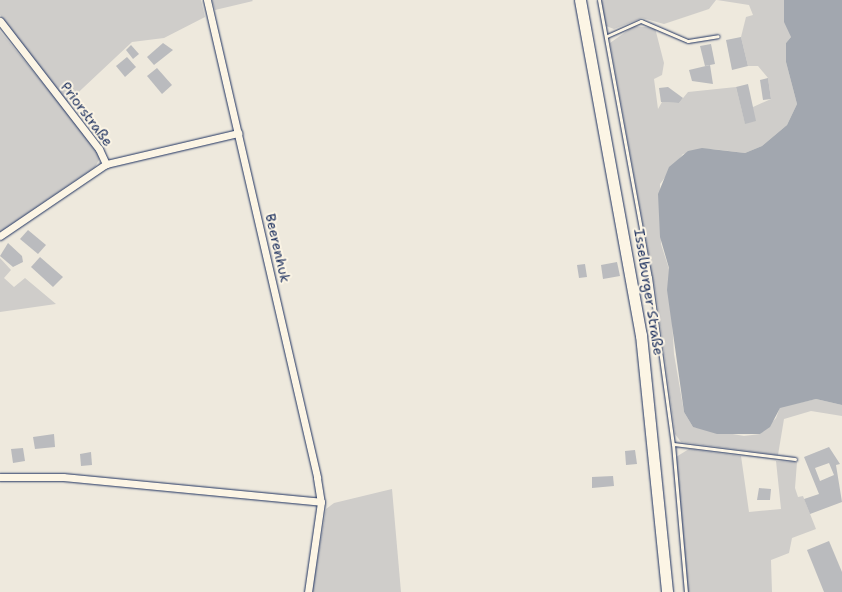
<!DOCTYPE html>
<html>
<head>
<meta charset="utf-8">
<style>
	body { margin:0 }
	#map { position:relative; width:842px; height:592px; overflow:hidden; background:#eee9dd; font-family:"Shantell Sans",sans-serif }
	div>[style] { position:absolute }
	.green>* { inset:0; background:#cfcdca }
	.water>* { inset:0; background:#a2a7af }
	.building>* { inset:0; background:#babbbe }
	.roads { filter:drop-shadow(0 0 1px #1b2f5e) drop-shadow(0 0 1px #1b2f5e) }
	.lane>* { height:3px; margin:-1.5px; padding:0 1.5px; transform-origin:1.5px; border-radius:1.5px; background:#fcf5e5 }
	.street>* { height:7px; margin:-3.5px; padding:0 3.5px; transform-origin:3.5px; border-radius:3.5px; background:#fcf5e5 }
	.primary>* { height:11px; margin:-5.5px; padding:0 5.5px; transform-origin:5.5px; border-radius:5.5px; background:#fcf5e5 }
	span { translate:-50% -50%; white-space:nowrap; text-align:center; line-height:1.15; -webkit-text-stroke:4px #fcf5e5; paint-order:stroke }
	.street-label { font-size:14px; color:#1b2f5e }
</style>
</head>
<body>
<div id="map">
	<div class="green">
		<i style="clip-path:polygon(0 0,201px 0,205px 17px,164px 38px,132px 42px,67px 103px,0 15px)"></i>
		<i style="clip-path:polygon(212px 0,252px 0,253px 1px,215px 10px)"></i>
		<i style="clip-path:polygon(600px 0,716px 0,709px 9px,664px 24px,642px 18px,614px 29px,606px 26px)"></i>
		<i style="clip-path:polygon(717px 0,784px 0,791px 37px,786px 43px,786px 62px,797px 104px,787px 125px,762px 146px,745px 153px,712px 149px,683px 154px,660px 184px,661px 244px,669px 269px,674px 354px,684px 412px,693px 427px,744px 436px,760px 434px,776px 418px,780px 407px,816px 399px,842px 405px,842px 416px,811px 411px,784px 419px,778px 455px,681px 442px,675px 434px,656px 294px,610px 43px,634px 26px,655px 28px,664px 63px,662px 75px,654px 79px,658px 109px,662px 102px,679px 103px,688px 92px,736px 87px,745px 123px,753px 107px,771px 99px,768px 78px,758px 66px,748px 66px,741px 37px,746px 17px,753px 15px,749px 5px)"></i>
		<i style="clip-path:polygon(0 31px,97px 149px,100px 158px,95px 167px,0 232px)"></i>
		<i style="clip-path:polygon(0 258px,11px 270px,4px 278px,14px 287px,25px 278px,56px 304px,0 312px)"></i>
		<i style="clip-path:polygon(689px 449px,741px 456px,749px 512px,781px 509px,776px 461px,797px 462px,795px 488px,798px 497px,803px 496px,816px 529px,792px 538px,789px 553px,771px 560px,772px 592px,688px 592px,676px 457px)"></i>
		<i style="clip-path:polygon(392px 489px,401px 592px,312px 592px,326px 509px,334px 503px)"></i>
	</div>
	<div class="water">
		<i style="clip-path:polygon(784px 0,842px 0,842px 405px,816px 399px,780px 408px,770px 427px,760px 434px,717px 434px,693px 427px,684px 412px,667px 290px,669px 268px,660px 237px,658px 194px,669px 167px,688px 151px,702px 148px,745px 153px,762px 146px,787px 125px,797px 104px,786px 62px,786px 43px,791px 37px,784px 22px)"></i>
	</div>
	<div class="building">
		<i style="clip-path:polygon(741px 37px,748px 66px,732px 70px,726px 40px)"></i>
		<i style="clip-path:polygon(163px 43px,173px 50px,154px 65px,147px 57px)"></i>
		<i style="clip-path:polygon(711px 44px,715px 64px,705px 66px,700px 46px)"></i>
		<i style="clip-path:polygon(131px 45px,139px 54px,133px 59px,126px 50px)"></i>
		<i style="clip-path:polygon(127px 57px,136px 67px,125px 77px,116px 66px)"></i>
		<i style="clip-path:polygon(710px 65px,713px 84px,692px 81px,689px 70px)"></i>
		<i style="clip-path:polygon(157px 68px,172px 85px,162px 94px,147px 76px)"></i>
		<i style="clip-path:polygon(768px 78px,771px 99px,763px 100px,760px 80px)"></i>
		<i style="clip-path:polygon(748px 84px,756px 121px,745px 124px,736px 87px)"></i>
		<i style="clip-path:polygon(668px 87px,683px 98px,679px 103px,661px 102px,659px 88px)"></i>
		<i style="clip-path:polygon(28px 230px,46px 245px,38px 254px,20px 239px)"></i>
		<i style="clip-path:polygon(8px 243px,22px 256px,23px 262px,13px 267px,0 256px)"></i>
		<i style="clip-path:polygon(40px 257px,63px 277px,53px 287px,31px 267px)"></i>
		<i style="clip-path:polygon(617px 262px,620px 276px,603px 279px,601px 265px)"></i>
		<i style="clip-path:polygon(585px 264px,587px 277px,579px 278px,577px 265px)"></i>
		<i style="clip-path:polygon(54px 434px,55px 447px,35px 449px,33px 437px)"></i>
		<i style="clip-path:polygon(evenodd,829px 447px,840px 464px,836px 465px,842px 502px,810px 514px,804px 499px,819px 494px,804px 457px,829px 447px,829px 463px,834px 475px,820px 481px,815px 468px,829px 463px)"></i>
		<i style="clip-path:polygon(23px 448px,25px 461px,13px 463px,11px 449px)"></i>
		<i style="clip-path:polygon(635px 450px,637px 464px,626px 465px,625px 451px)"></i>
		<i style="clip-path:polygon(91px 452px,92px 465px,81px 466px,80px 454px)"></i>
		<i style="clip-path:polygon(613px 476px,614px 486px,592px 488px,592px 477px)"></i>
		<i style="clip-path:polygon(759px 488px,771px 489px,770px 500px,757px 500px)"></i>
		<i style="clip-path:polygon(829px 541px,842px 572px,842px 592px,824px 592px,807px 550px)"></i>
	</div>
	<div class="roads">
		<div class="lane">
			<i style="left:599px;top:0;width:282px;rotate:79.6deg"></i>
			<i style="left:650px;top:277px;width:169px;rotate:82.2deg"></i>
			<i style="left:673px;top:444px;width:149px;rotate:85deg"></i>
			<i style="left:607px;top:36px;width:37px;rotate:-24deg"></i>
			<i style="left:641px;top:21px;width:51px;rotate:23.1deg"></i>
			<i style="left:688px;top:41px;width:30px;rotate:-9deg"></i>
			<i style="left:673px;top:444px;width:123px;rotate:7deg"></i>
		</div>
		<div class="street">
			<i style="left:207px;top:0;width:490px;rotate:77deg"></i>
			<i style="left:317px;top:478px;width:24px;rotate:81deg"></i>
			<i style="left:321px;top:502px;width:91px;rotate:98.2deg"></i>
			<i style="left:0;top:21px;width:162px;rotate:52.3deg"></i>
			<i style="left:99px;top:149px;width:17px;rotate:65deg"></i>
			<i style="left:106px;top:164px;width:136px;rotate:-13.2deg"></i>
			<i style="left:0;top:236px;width:128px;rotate:-34.2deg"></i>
			<i style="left:0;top:477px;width:63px"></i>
			<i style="left:63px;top:477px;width:259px;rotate:5.5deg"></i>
		</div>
		<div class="primary">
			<i style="left:580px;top:0;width:341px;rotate:79.7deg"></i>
			<i style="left:641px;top:335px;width:258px;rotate:84.2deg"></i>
		</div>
	</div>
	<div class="street-label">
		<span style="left:87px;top:114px;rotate:53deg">Priorstraße</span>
		<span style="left:278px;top:248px;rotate:77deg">Beerenhuk</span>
		<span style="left:649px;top:292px;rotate:81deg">Isselburger Straße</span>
	</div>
</div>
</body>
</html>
